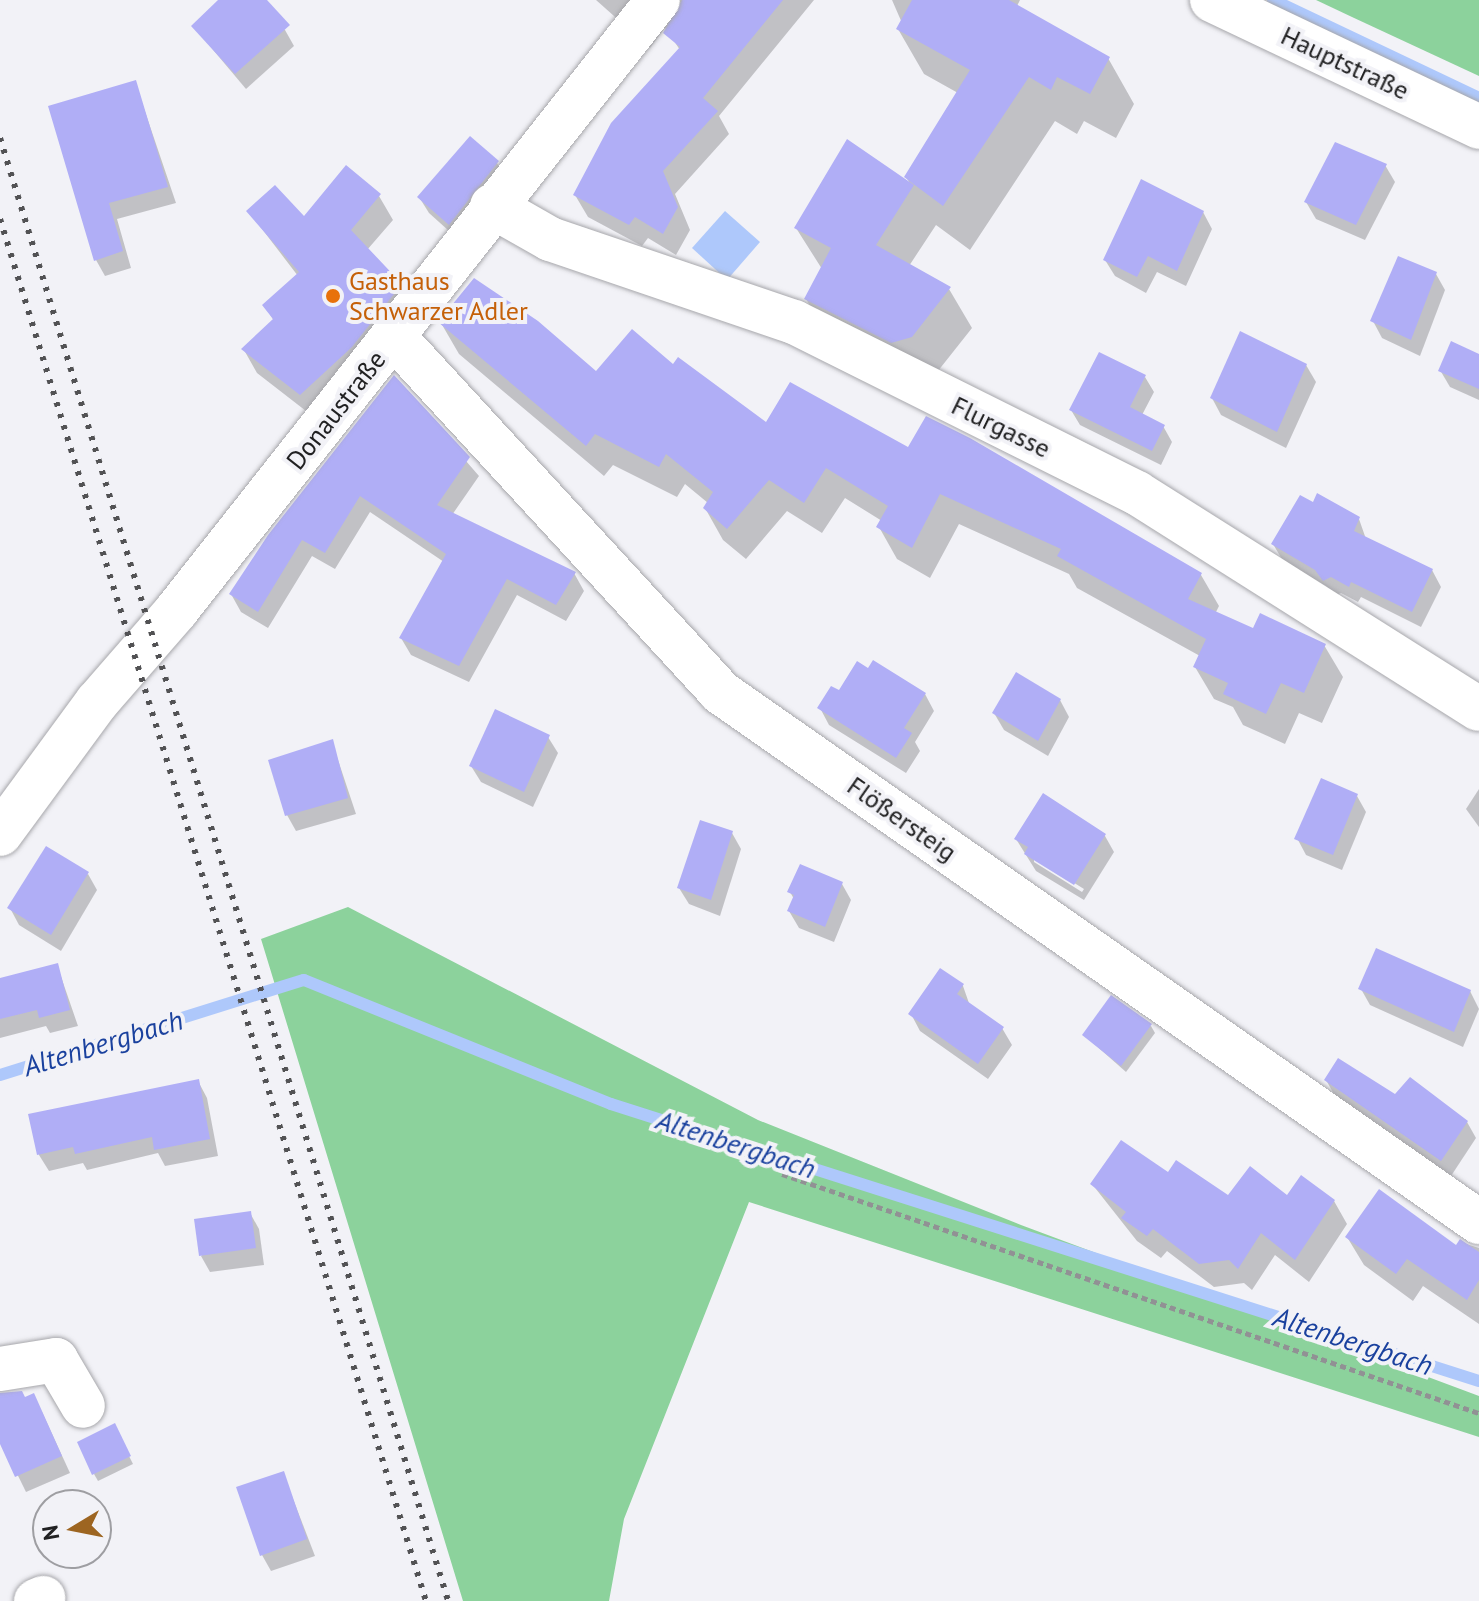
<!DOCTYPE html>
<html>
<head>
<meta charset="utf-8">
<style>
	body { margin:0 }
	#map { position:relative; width:1479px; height:1601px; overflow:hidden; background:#f2f2f7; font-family:"PT Sans",sans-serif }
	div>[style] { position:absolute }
	.green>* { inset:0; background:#8cd29c }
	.water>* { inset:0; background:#aec8fb }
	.shadow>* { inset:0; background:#0003 }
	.stream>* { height:12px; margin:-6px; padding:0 6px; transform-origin:6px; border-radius:6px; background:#aec8fb }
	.building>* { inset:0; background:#b0aef6 }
	.path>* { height:5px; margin-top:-2.5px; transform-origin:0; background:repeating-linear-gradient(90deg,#919194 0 6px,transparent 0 10px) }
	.roads { filter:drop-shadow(0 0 2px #a7a7ab) drop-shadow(0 0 2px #a7a7ab) }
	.street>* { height:44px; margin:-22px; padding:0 22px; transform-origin:22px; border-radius:22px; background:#fff }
	.secondary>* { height:44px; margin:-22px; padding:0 22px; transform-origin:22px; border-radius:22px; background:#fff }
	.rail>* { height:6px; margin-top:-3px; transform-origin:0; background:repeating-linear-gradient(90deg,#525254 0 4px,transparent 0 12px) }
	.dots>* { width:22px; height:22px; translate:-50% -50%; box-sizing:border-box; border:4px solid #f2f2f7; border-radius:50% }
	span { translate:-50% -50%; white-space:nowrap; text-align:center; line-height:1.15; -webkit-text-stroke:8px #f2f2f7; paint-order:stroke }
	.street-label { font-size:26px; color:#212122 }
	.food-label { font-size:26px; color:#c56008 }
	.left { translate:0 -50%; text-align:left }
	.water-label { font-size:28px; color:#1a419e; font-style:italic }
	.north { position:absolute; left:32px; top:1489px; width:80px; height:80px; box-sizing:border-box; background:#f2f2f7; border:2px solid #9e9ea2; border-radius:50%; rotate:260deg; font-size:22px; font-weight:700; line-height:32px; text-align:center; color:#212122 }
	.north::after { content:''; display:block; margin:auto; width:28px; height:36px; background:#9d6521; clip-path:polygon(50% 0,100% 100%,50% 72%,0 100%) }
</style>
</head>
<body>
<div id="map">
	<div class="green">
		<i style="clip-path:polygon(1316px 0,1479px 0,1479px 76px,1352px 17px)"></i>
		<i style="clip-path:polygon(348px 907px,758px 1120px,1021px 1225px,1479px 1396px,1479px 1437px,749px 1202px,624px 1519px,609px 1601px,463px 1601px,261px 939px)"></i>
	</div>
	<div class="water">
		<i style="clip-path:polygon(725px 211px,760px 242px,727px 280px,692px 248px)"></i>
	</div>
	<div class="shadow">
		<i style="clip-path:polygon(221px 0,245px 0,285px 30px,294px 46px,246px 89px,193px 26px)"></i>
		<i style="clip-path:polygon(596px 0,696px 0,682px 21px,664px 29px,650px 48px)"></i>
		<i style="clip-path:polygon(708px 0,814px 0,719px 116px,729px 134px,675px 194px,690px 230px,676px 255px,648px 238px,642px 246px,588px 217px,575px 195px,680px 50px,674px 41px)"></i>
		<i style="clip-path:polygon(892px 0,1020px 0,1017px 6px,1108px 58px,1134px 104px,1116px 138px,1084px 121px,1077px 134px,1055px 121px,970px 250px,936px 225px,909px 266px,949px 289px,972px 328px,934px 376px,829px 338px,806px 299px,822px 269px,796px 228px,911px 185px,906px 177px,958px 93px,924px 74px,898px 29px,902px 23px)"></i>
		<i style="clip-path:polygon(135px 82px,176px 203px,117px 219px,131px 268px,105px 276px,96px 260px)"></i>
		<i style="clip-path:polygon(497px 163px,507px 179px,459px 240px,429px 213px,419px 197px)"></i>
		<i style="clip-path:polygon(1385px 165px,1395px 182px,1365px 240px,1316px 219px,1306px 202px)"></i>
		<i style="clip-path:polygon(379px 196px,393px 220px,367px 250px,401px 285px,414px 309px,315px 418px,257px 373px,244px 350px,274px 321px,265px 306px,298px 276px,249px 212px,304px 219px)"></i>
		<i style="clip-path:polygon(1203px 212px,1212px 229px,1186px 286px,1157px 272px,1146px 293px,1115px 276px,1105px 260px)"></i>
		<i style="clip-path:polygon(1436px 274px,1445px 290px,1420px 356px,1382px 338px,1373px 321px)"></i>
		<i style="clip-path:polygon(441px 323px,596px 374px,674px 367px,766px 425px,909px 450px,1201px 575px,1219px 606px,1215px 614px,1254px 631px,1324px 645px,1343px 677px,1322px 723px,1299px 713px,1285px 744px,1243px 725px,1233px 707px,1214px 699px,1195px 667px,1200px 656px,1077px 588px,1069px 574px,959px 524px,930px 578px,897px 559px,879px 527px,882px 521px,845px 498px,822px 533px,787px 511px,746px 559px,723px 540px,705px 508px,708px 503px,685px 484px,677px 497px,613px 465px,604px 476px,459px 354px)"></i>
		<i style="clip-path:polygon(1479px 356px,1479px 400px,1450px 387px,1440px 370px)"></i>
		<i style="clip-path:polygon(1306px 365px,1316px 382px,1286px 448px,1221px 415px,1212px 398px)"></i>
		<i style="clip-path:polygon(1145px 377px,1154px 392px,1142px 415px,1163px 426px,1172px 442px,1161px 465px,1080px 425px,1071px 410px)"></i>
		<i style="clip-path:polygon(394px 378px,479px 476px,452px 515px,574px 573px,584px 591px,566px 621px,517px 595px,469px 682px,411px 655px,401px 638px,444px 562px,370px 512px,335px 569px,312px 556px,268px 628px,241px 612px,231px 594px)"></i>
		<i style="clip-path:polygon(1314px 504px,1359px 519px,1366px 539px,1432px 570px,1441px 587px,1421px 627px,1361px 597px,1358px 602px,1341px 593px,1334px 596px,1326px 586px,1283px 561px,1273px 544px)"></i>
		<i style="clip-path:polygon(925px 694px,934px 711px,915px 742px,920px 751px,906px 773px,829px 725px,820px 708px)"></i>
		<i style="clip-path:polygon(1060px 700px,1069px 717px,1048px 756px,1004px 730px,994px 713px)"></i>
		<i style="clip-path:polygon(548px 737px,558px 753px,533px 807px,481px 782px,471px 766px)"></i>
		<i style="clip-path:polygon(332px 742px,356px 814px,296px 831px,287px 815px)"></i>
		<i style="clip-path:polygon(1479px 789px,1479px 827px,1466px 809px)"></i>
		<i style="clip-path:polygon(1357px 796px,1366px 812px,1342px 870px,1306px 855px,1297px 838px)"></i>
		<i style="clip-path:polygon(732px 833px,741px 849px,720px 916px,689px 904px,679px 888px)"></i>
		<i style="clip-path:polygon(evenodd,1105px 836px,1114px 852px,1084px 900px,1036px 871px,1016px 839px,1105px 836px,1034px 858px,1084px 889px,1082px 892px,1034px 862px,1034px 858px)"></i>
		<i style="clip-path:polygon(88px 874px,97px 890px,61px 951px,19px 925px,10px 908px)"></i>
		<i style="clip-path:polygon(842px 884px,851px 900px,834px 942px,799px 928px,789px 911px,794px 899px,790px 892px)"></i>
		<i style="clip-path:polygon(57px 965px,78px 1026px,50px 1033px,46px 1026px,0 1038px,0 980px)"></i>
		<i style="clip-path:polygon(941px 970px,963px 986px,970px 1006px,1002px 1028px,1012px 1045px,988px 1079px,920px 1031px,911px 1014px)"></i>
		<i style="clip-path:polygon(1361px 989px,1470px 991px,1479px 1009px,1463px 1047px,1370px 1005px)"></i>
		<i style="clip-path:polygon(1151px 1026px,1155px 1033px,1126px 1072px,1084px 1035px)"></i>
		<i style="clip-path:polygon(1326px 1080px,1467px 1122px,1476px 1138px,1451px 1176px,1335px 1096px)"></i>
		<i style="clip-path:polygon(198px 1081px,207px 1098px,218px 1156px,165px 1166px,158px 1153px,87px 1170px,83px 1163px,49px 1171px,39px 1155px,30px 1116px)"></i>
		<i style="clip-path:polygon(1169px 1174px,1228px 1198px,1334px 1201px,1347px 1224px,1309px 1282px,1275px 1255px,1252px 1290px,1244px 1283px,1214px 1287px,1167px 1251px,1161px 1258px,1137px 1241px,1092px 1184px)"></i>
		<i style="clip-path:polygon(250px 1213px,259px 1229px,264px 1265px,210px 1272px,201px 1256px)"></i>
		<i style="clip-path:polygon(1347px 1237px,1457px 1247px,1460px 1242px,1479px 1248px,1479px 1324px,1423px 1286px,1413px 1301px,1364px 1265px)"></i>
		<i style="clip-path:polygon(0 1396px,25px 1400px,42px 1412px,70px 1473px,26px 1492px,0 1439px)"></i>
		<i style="clip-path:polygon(114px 1426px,133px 1464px,98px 1481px,94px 1474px)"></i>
		<i style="clip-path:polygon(283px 1473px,315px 1556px,271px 1571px,262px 1555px)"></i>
	</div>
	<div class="stream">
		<i style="left:1273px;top:0;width:228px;rotate:25.4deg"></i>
		<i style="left:0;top:1075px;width:318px;rotate:-17.4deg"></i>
		<i style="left:304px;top:980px;width:331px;rotate:22deg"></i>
		<i style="left:611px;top:1104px;width:911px;rotate:17.7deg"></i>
	</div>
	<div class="building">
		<i style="clip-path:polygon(218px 0,267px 0,290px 25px,235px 74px,191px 26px)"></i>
		<i style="clip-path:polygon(682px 0,783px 0,703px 98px,718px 111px,663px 171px,678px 207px,663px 234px,635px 217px,629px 225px,573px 195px,611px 123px,680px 47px,663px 33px)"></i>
		<i style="clip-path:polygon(912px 0,1009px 0,1110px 57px,1090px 94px,1057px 77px,1051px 90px,1029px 77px,943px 206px,904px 177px,970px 70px,896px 29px)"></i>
		<i style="clip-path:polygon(136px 80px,168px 187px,109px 203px,123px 251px,94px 261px,48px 106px)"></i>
		<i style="clip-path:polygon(470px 136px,499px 161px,449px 225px,417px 197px)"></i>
		<i style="clip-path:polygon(847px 139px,914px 185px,876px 245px,951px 287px,912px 337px,891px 343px,804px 299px,831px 248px,794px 228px)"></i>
		<i style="clip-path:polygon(1335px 142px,1387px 164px,1356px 225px,1304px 202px)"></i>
		<i style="clip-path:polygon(346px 165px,381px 194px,351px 230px,402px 284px,352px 347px,300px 395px,241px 349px,273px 319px,262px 305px,299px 272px,246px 211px,275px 185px,304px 216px)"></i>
		<i style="clip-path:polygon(1141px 179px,1204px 211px,1177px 271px,1148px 256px,1137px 277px,1103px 260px)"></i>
		<i style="clip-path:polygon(1398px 256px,1437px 272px,1411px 340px,1370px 321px)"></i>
		<i style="clip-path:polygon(474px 278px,538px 321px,596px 371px,632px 329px,673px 364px,678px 357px,766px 422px,790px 382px,908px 447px,926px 416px,970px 438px,1202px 573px,1188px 599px,1253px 628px,1260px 613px,1326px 644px,1304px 693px,1281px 683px,1266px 714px,1223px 694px,1228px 683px,1193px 667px,1206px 639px,1057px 556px,1061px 549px,940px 494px,912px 548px,876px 527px,888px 506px,826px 468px,804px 503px,769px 480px,727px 529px,703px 508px,713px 492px,666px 454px,659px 467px,595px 434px,586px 446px,438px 322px)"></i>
		<i style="clip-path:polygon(1240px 331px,1307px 364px,1277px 432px,1210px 398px)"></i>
		<i style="clip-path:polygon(1451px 341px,1479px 354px,1479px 389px,1438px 371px)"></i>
		<i style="clip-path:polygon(1099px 352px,1146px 375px,1130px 407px,1165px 425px,1152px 451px,1069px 410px)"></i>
		<i style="clip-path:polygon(394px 375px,470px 457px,437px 505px,576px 572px,556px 605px,507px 579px,459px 666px,399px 638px,446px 554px,360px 496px,325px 553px,302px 540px,258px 612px,229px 594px,268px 535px)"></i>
		<i style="clip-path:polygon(1317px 493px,1360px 517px,1354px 531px,1433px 569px,1412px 612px,1351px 582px,1349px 587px,1331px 577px,1323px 581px,1315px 570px,1271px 544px,1300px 495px,1313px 502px)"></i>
		<i style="clip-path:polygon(873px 660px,926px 693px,904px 728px,912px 733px,896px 758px,817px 708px,831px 686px,839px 690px,857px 661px,868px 668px)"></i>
		<i style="clip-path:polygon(1016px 672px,1061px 699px,1038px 741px,992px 713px)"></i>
		<i style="clip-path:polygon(495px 709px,550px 735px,524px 792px,469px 766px)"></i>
		<i style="clip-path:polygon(333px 739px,348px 798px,285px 816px,268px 760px)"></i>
		<i style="clip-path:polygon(1321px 778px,1358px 794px,1333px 855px,1294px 839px)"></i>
		<i style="clip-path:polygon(1043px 793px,1106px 834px,1074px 885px,1024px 854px,1028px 847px,1014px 839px)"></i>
		<i style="clip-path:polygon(700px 820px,733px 831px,711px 900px,677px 888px)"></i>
		<i style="clip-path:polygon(46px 846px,89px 872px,51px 935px,7px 908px)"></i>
		<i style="clip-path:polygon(800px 864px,843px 882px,825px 927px,787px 911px,794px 895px,787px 892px)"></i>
		<i style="clip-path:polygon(1376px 948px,1471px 990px,1454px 1032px,1358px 989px)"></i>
		<i style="clip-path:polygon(58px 963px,70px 1010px,39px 1018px,37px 1010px,0 1019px,0 978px)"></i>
		<i style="clip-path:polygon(940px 968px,964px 984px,957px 994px,1004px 1027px,978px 1064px,908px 1014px)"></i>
		<i style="clip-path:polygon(1111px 995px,1152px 1024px,1121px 1066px,1082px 1035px)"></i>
		<i style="clip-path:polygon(1338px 1058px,1395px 1094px,1410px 1077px,1468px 1121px,1441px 1161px,1324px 1080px)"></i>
		<i style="clip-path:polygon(199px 1079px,210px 1139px,154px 1150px,152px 1137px,75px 1154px,73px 1147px,37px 1155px,28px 1114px)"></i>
		<i style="clip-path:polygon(1121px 1140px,1168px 1172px,1176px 1160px,1228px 1195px,1250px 1166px,1287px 1195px,1301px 1175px,1335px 1200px,1295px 1260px,1261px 1233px,1238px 1269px,1229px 1260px,1199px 1264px,1153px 1229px,1147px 1236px,1121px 1218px,1126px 1212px,1090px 1184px)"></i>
		<i style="clip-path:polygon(1379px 1189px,1456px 1245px,1460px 1239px,1479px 1252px,1479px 1280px,1467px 1300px,1407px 1259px,1396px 1274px,1345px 1237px)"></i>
		<i style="clip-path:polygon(251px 1211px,256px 1248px,199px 1256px,194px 1219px)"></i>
		<i style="clip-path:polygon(22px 1391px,25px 1397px,34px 1393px,62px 1456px,15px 1477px,0 1444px,0 1393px)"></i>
		<i style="clip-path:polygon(115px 1423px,131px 1456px,92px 1475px,77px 1442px)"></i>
		<i style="clip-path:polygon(284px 1471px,307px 1539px,260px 1556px,236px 1487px)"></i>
	</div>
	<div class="path">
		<i style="left:782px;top:1174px;width:737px;rotate:18.93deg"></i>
	</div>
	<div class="roads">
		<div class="street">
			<i style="left:492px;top:206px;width:67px;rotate:29.6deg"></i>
			<i style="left:550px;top:239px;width:258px;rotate:18.8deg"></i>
			<i style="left:794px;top:322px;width:383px;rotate:26.5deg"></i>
			<i style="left:1137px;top:493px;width:404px;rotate:32.3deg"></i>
			<i style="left:394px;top:337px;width:482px;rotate:47.4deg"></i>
			<i style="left:720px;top:692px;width:926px;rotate:34.93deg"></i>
			<i style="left:0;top:834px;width:164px;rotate:-53.7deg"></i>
			<i style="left:97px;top:702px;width:121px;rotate:-49deg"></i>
			<i style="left:176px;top:611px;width:778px;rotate:-51.73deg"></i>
			<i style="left:0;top:1369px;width:57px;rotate:-9.1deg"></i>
			<i style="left:56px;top:1360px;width:53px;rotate:59.6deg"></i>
			<i style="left:36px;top:1601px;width:8px;rotate:-23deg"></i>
		</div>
		<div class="secondary">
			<i style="left:1212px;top:0;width:296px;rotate:25.4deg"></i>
		</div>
	</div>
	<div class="rail">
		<i style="left:0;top:138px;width:1530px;rotate:72.97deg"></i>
		<i style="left:0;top:219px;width:1446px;rotate:72.87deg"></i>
	</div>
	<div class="dots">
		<i style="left:333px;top:296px;background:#e8710a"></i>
	</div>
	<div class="street-label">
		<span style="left:1345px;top:63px;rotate:25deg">Hauptstraße</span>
		<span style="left:336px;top:410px;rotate:-52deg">Donaustraße</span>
		<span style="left:1001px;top:427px;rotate:26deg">Flurgasse</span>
		<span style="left:902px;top:819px;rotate:35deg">Flößersteig</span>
	</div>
	<div class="food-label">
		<span class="left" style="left:349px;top:296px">Gasthaus<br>Schwarzer Adler</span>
	</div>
	<div class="water-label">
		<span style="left:103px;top:1043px;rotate:-17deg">Altenbergbach</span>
		<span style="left:736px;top:1144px;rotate:18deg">Altenbergbach</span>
		<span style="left:1353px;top:1341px;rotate:18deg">Altenbergbach</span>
	</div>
	<div class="north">N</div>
</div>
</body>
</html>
